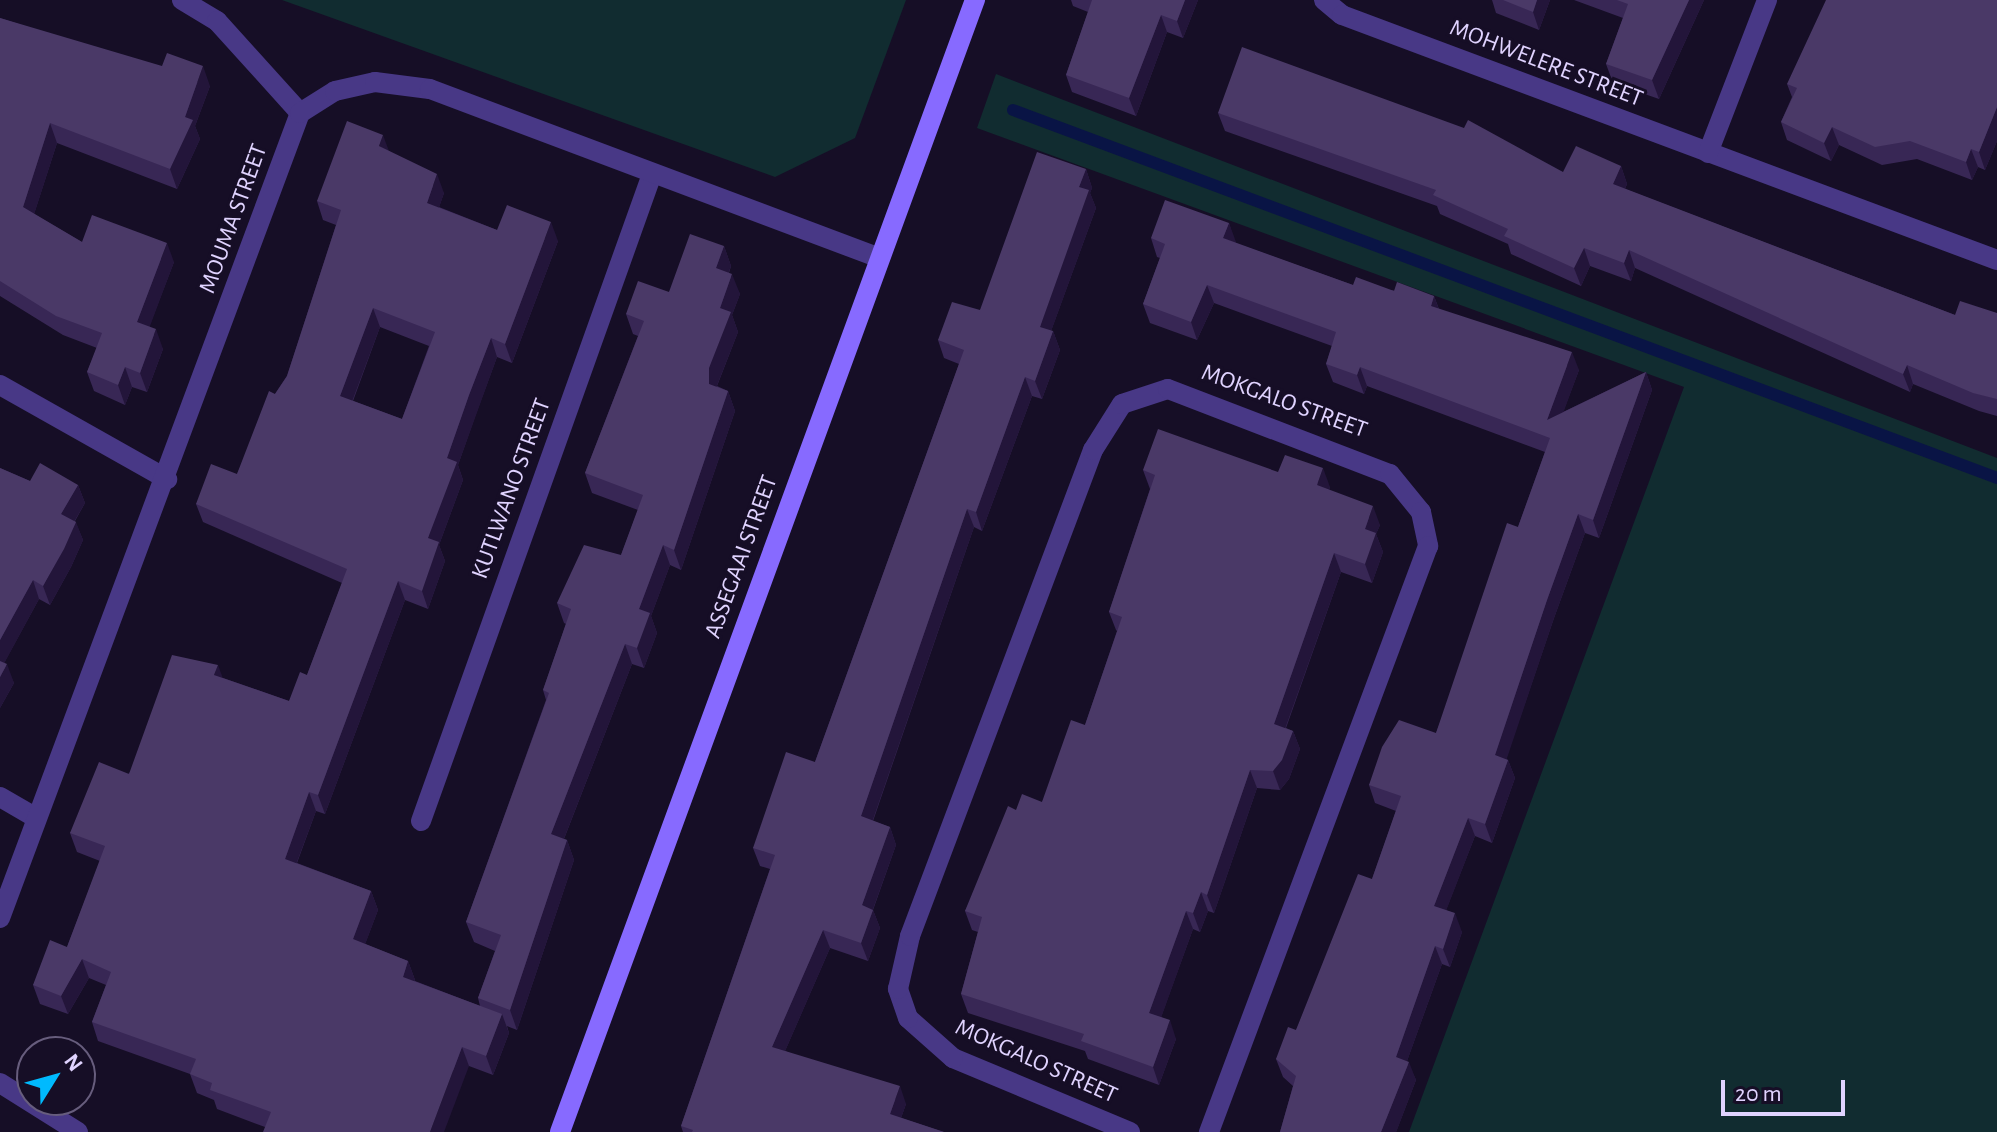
<!DOCTYPE html>
<html>
<head>
<meta charset="utf-8">
<style>
	body { margin:0 }
	#map { position:relative; width:1997px; height:1132px; overflow:hidden; background:#160e26; font-family:"Alegreya Sans",sans-serif }
	div>[style] { position:absolute }
	.green>* { inset:0; background:#112c30 }
	.stream>* { height:12px; margin:-6px; padding:0 6px; transform-origin:6px; border-radius:6px; background:#091445 }
	.street>* { height:20px; margin:-10px; padding:0 10px; transform-origin:10px; border-radius:10px; background:#483886 }
	.secondary>* { height:20px; margin:-10px; padding:0 10px; transform-origin:10px; border-radius:10px; background:#876aff }
	.wall>* { inset:0; background:#382755 }
	.shaded-wall>* { inset:0; background:#23153a }
	.building>* { inset:0; background:#4a3967 }
	span { translate:-50% -50%; white-space:nowrap; text-align:center; line-height:1.15; -webkit-text-stroke:6px #160e26; paint-order:stroke }
	.street-label { font-size:24px; color:#e0d3ff }
	.north { position:absolute; left:16px; top:1036px; width:80px; height:80px; box-sizing:border-box; background:#160e26; border:2px solid #675d7d; border-radius:50%; rotate:53deg; font-size:22px; font-weight:700; line-height:32px; text-align:center; color:#e0d3ff }
	.north::after { content:''; display:block; margin:auto; width:28px; height:36px; background:#00bafe; clip-path:polygon(50% 0,100% 100%,50% 72%,0 100%) }
	.scale { position:absolute; left:1721px; top:1080px; width:124px; height:36px; box-sizing:border-box; border:4px solid #e0d3ff; border-top:0; padding-left:10px; font-size:24px; line-height:28px; white-space:nowrap; color:#e0d3ff; -webkit-text-stroke:6px #160e26; paint-order:stroke }
</style>
</head>
<body>
<div id="map">
	<div class="green">
		<i style="clip-path:polygon(282px 0,906px 0,855px 138px,775px 177px)"></i>
		<i style="clip-path:polygon(996px 74px,1997px 458px,1997px 1132px,1409px 1132px,1684px 387px,977px 128px)"></i>
	</div>
	<div class="stream">
		<i style="left:1013px;top:110px;width:1051px;rotate:20.5deg"></i>
	</div>
	<div class="street">
		<i style="left:182px;top:0;width:41px;rotate:31deg"></i>
		<i style="left:217px;top:21px;width:124px;rotate:47.9deg"></i>
		<i style="left:1324px;top:0;width:23px;rotate:40deg"></i>
		<i style="left:1342px;top:15px;width:699px;rotate:20.51deg"></i>
		<i style="left:1708px;top:153px;width:164px;rotate:-68.9deg"></i>
		<i style="left:0;top:385px;width:192px;rotate:29.4deg"></i>
		<i style="left:0;top:797px;width:38px;rotate:30deg"></i>
		<i style="left:421px;top:821px;width:687px;rotate:-70.35deg"></i>
		<i style="left:0;top:918px;width:859px;rotate:-69.56deg"></i>
		<i style="left:300px;top:113px;width:41px;rotate:-32.2deg"></i>
		<i style="left:335px;top:91px;width:41px;rotate:-12.7deg"></i>
		<i style="left:375px;top:82px;width:55px;rotate:7.3deg"></i>
		<i style="left:430px;top:89px;width:478px;rotate:20.6deg"></i>
		<i style="left:0;top:1083px;width:92px;rotate:32.1deg"></i>
		<i style="left:1130px;top:1132px;width:192px;rotate:-157.3deg"></i>
		<i style="left:953px;top:1058px;width:60px;rotate:-138.4deg"></i>
		<i style="left:908px;top:1018px;width:31px;rotate:-109deg"></i>
		<i style="left:898px;top:989px;width:54px;rotate:-77.2deg"></i>
		<i style="left:910px;top:936px;width:519px;rotate:-69.37deg"></i>
		<i style="left:1093px;top:450px;width:54px;rotate:-57.8deg"></i>
		<i style="left:1122px;top:404px;width:48px;rotate:-18.1deg"></i>
		<i style="left:1168px;top:389px;width:238px;rotate:21deg"></i>
		<i style="left:1390px;top:474px;width:49px;rotate:50.8deg"></i>
		<i style="left:1421px;top:512px;width:35px;rotate:78deg"></i>
		<i style="left:1428px;top:546px;width:626px;rotate:110.49deg"></i>
	</div>
	<div class="secondary">
		<i style="left:560px;top:1132px;width:1206px;rotate:-69.87deg"></i>
	</div>
	<div class="wall">
		<i style="clip-path:polygon(1071px 0,1198px 0,1183px 38px,1167px 32px,1136px 116px,1072px 92px,1066px 75px,1088px 12px,1073px 6px)"></i>
		<i style="clip-path:polygon(1492px 0,1550px 0,1539px 30px,1496px 13px)"></i>
		<i style="clip-path:polygon(1574px 0,1704px 0,1659px 99px,1613px 83px,1606px 64px,1623px 18px)"></i>
		<i style="clip-path:polygon(1997px 0,1997px 141px,1985px 170px,1978px 167px,1972px 180px,1917px 159px,1882px 165px,1839px 145px,1831px 161px,1787px 140px,1781px 122px,1792px 97px,1787px 84px)"></i>
		<i style="clip-path:polygon(0 18px,210px 86px,195px 126px,200px 139px,177px 189px,57px 143px,34px 214px,82px 242px,174px 262px,149px 327px,163px 349px,147px 392px,132px 387px,125px 405px,94px 391px,87px 372px,97px 348px,63px 335px,0 296px)"></i>
		<i style="clip-path:polygon(1218px 113px,1563px 172px,1621px 166px,1627px 184px,1625px 189px,1955px 315px,1997px 313px,1997px 416px,1979px 411px,1913px 384px,1910px 392px,1635px 268px,1631px 281px,1590px 266px,1581px 286px,1511px 254px,1508px 244px,1440px 214px,1437px 206px,1225px 131px)"></i>
		<i style="clip-path:polygon(evenodd,389px 151px,444px 193px,439px 207px,497px 230px,558px 241px,512px 363px,497px 357px,476px 414px,458px 465px,463px 480px,439px 545px,445px 561px,428px 609px,405px 600px,325px 814px,316px 811px,297px 863px,371px 891px,378px 910px,365px 944px,408px 961px,415px 980px,415px 981px,480px 1006px,478px 998px,495px 951px,474px 942px,466px 922px,546px 700px,543px 690px,566px 624px,564px 623px,557px 603px,621px 555px,638px 510px,592px 493px,585px 473px,638px 336px,633px 334px,626px 314px,669px 292px,724px 246px,731px 266px,729px 273px,740px 294px,732px 315px,738px 332px,717px 386px,728px 391px,735px 411px,681px 570px,670px 565px,651px 616px,657px 633px,644px 668px,632px 664px,564px 839px,567px 840px,574px 860px,517px 1030px,507px 1026px,509px 1033px,493px 1075px,469px 1066px,265px 1127px,217px 1109px,214px 1100px,197px 1093px,190px 1074px,98px 1041px,92px 1022px,106px 985px,89px 978px,68px 1014px,40px 1004px,33px 985px,67px 947px,100px 861px,77px 852px,70px 833px,223px 678px,289px 701px,307px 675px,342px 583px,203px 522px,196px 504px,237px 474px,275px 394px,287px 376px,336px 225px,323px 220px,317px 201px,389px 151px,380px 327px,429px 346px,402px 419px,353px 401px,380px 327px)"></i>
		<i style="clip-path:polygon(1086px 169px,1092px 188px,1090px 193px,1096px 208px,1051px 331px,1053px 331px,1060px 350px,1042px 399px,1032px 396px,982px 531px,974px 527px,873px 821px,890px 827px,896px 845px,873px 910px,880px 928px,868px 961px,830px 948px,785px 1051px,906px 1104px,901px 1118px,944px 1132px,683px 1132px,681px 1126px,770px 869px,760px 866px,753px 848px,815px 762px,959px 364px,944px 358px,938px 340px,980px 310px)"></i>
		<i style="clip-path:polygon(1229px 223px,1235px 243px,1353px 285px,1434px 296px,1439px 309px,1579px 370px,1563px 412px,1646px 372px,1652px 390px,1599px 538px,1585px 533px,1554px 618px,1506px 759px,1508px 760px,1515px 778px,1492px 843px,1475px 836px,1446px 910px,1462px 932px,1450px 967px,1442px 964px,1407px 1061px,1416px 1080px,1396px 1132px,1280px 1132px,1293px 1086px,1283px 1077px,1276px 1059px,1296px 1030px,1372px 879px,1396px 811px,1375px 803px,1369px 785px,1436px 733px,1518px 527px,1545px 452px,1367px 386px,1364px 394px,1333px 382px,1326px 364px,1332px 346px,1214px 303px,1197px 340px,1150px 323px,1143px 304px,1160px 258px,1157px 257px,1151px 238px)"></i>
		<i style="clip-path:polygon(0 468px,30px 481px,78px 485px,85px 503px,75px 521px,83px 540px,71px 567px,50px 605px,39px 599px,4px 663px,14px 683px,0 708px)"></i>
		<i style="clip-path:polygon(1143px 470px,1278px 472px,1330px 487px,1329px 490px,1380px 525px,1376px 534px,1383px 552px,1372px 583px,1341px 572px,1286px 728px,1293px 731px,1300px 749px,1289px 779px,1280px 790px,1257px 788px,1214px 913px,1208px 911px,1200px 932px,1193px 929px,1161px 1017px,1176px 1039px,1159px 1085px,1088px 1059px,1085px 1051px,968px 1013px,961px 994px,978px 932px,972px 930px,965px 911px,1016px 810px,1042px 802px,1085px 725px,1117px 631px,1116px 630px,1109px 612px,1150px 489px)"></i>
	</div>
	<div class="shaded-wall">
		<i style="clip-path:polygon(1185px 0,1198px 0,1183px 38px,1177px 21px)"></i>
		<i style="clip-path:polygon(1537px 0,1550px 0,1539px 30px,1533px 12px)"></i>
		<i style="clip-path:polygon(1689px 0,1704px 0,1659px 99px,1652px 80px)"></i>
		<i style="clip-path:polygon(1161px 15px,1167px 32px,1136px 116px,1129px 98px)"></i>
		<i style="clip-path:polygon(203px 66px,210px 86px,195px 126px,200px 139px,177px 189px,170px 169px,185px 117px)"></i>
		<i style="clip-path:polygon(1997px 107px,1997px 141px,1985px 170px,1979px 152px)"></i>
		<i style="clip-path:polygon(50px 123px,57px 143px,30px 227px,23px 207px)"></i>
		<i style="clip-path:polygon(1832px 127px,1839px 145px,1831px 161px,1824px 143px)"></i>
		<i style="clip-path:polygon(383px 135px,390px 154px,379px 146px)"></i>
		<i style="clip-path:polygon(1971px 149px,1978px 167px,1972px 180px,1966px 162px)"></i>
		<i style="clip-path:polygon(1621px 166px,1627px 184px,1619px 202px,1613px 184px)"></i>
		<i style="clip-path:polygon(1086px 169px,1092px 188px,1090px 193px,1096px 208px,1046px 345px,1040px 327px,1079px 187px)"></i>
		<i style="clip-path:polygon(437px 174px,444px 193px,434px 222px,427px 203px)"></i>
		<i style="clip-path:polygon(551px 222px,558px 241px,512px 363px,505px 344px)"></i>
		<i style="clip-path:polygon(1229px 223px,1236px 242px,1230px 257px,1223px 238px)"></i>
		<i style="clip-path:polygon(167px 243px,174px 262px,144px 342px,137px 322px)"></i>
		<i style="clip-path:polygon(724px 246px,731px 266px,723px 288px,716px 268px)"></i>
		<i style="clip-path:polygon(1584px 248px,1590px 266px,1581px 286px,1574px 268px)"></i>
		<i style="clip-path:polygon(1629px 250px,1635px 268px,1631px 281px,1624px 263px)"></i>
		<i style="clip-path:polygon(732px 274px,740px 294px,732px 315px,738px 332px,716px 388px,709px 384px,709px 368px,720px 308px)"></i>
		<i style="clip-path:polygon(1207px 285px,1214px 303px,1197px 340px,1191px 322px)"></i>
		<i style="clip-path:polygon(1434px 296px,1441px 315px,1431px 306px)"></i>
		<i style="clip-path:polygon(373px 308px,380px 327px,347px 415px,340px 396px)"></i>
		<i style="clip-path:polygon(156px 329px,163px 349px,147px 392px,140px 373px)"></i>
		<i style="clip-path:polygon(1053px 331px,1060px 350px,1042px 399px,1035px 381px)"></i>
		<i style="clip-path:polygon(491px 338px,497px 357px,458px 465px,463px 480px,439px 545px,445px 561px,428px 609px,422px 591px,428px 538px,447px 458px,469px 395px)"></i>
		<i style="clip-path:polygon(1572px 352px,1579px 370px,1554px 438px,1547px 420px)"></i>
		<i style="clip-path:polygon(1907px 365px,1913px 384px,1910px 392px,1903px 374px)"></i>
		<i style="clip-path:polygon(125px 367px,132px 387px,125px 405px,118px 385px)"></i>
		<i style="clip-path:polygon(1360px 367px,1367px 386px,1364px 394px,1357px 375px)"></i>
		<i style="clip-path:polygon(1646px 372px,1652px 390px,1599px 538px,1593px 520px)"></i>
		<i style="clip-path:polygon(1025px 377px,1032px 396px,982px 531px,976px 512px)"></i>
		<i style="clip-path:polygon(728px 391px,735px 411px,681px 570px,674px 550px)"></i>
		<i style="clip-path:polygon(1323px 468px,1330px 487px,1324px 504px,1317px 485px)"></i>
		<i style="clip-path:polygon(78px 485px,85px 503px,68px 532px,61px 514px)"></i>
		<i style="clip-path:polygon(1373px 506px,1380px 525px,1376px 534px,1383px 552px,1372px 583px,1365px 564px,1365px 529px)"></i>
		<i style="clip-path:polygon(967px 509px,974px 527px,868px 834px,861px 816px)"></i>
		<i style="clip-path:polygon(1578px 514px,1585px 533px,1554px 618px,1502px 773px,1495px 755px,1547px 600px)"></i>
		<i style="clip-path:polygon(76px 522px,83px 540px,71px 567px,50px 605px,43px 586px)"></i>
		<i style="clip-path:polygon(663px 545px,670px 565px,651px 616px,657px 633px,644px 668px,637px 648px,639px 609px)"></i>
		<i style="clip-path:polygon(1334px 553px,1341px 572px,1280px 743px,1274px 724px)"></i>
		<i style="clip-path:polygon(33px 580px,39px 599px,0 671px,0 640px)"></i>
		<i style="clip-path:polygon(398px 581px,405px 600px,325px 814px,318px 795px)"></i>
		<i style="clip-path:polygon(625px 644px,632px 664px,558px 854px,551px 834px)"></i>
		<i style="clip-path:polygon(7px 664px,14px 683px,0 708px,0 677px)"></i>
		<i style="clip-path:polygon(218px 665px,225px 684px,214px 675px)"></i>
		<i style="clip-path:polygon(1293px 731px,1300px 749px,1289px 779px,1280px 790px,1273px 771px)"></i>
		<i style="clip-path:polygon(1508px 760px,1515px 778px,1492px 843px,1485px 824px)"></i>
		<i style="clip-path:polygon(1250px 770px,1257px 788px,1214px 913px,1207px 895px)"></i>
		<i style="clip-path:polygon(309px 792px,316px 811px,291px 878px,285px 859px)"></i>
		<i style="clip-path:polygon(1468px 818px,1475px 836px,1441px 924px,1434px 906px)"></i>
		<i style="clip-path:polygon(890px 827px,896px 845px,868px 923px,862px 905px)"></i>
		<i style="clip-path:polygon(567px 840px,574px 860px,517px 1030px,510px 1010px)"></i>
		<i style="clip-path:polygon(371px 891px,378px 910px,360px 958px,353px 939px)"></i>
		<i style="clip-path:polygon(1201px 892px,1208px 911px,1200px 932px,1193px 913px)"></i>
		<i style="clip-path:polygon(873px 910px,880px 928px,868px 961px,861px 943px)"></i>
		<i style="clip-path:polygon(1186px 911px,1193px 929px,1156px 1032px,1149px 1013px)"></i>
		<i style="clip-path:polygon(1455px 913px,1462px 932px,1450px 967px,1443px 949px)"></i>
		<i style="clip-path:polygon(823px 930px,830px 948px,779px 1065px,772px 1047px)"></i>
		<i style="clip-path:polygon(1435px 946px,1442px 964px,1402px 1075px,1396px 1057px)"></i>
		<i style="clip-path:polygon(82px 959px,89px 978px,68px 1014px,61px 996px)"></i>
		<i style="clip-path:polygon(408px 961px,415px 980px,410px 995px,403px 977px)"></i>
		<i style="clip-path:polygon(502px 1014px,509px 1033px,493px 1075px,486px 1056px)"></i>
		<i style="clip-path:polygon(1170px 1020px,1176px 1039px,1159px 1085px,1153px 1067px)"></i>
		<i style="clip-path:polygon(462px 1047px,469px 1066px,444px 1132px,430px 1132px)"></i>
		<i style="clip-path:polygon(1409px 1062px,1416px 1080px,1397px 1130px,1396px 1132px,1381px 1132px)"></i>
		<i style="clip-path:polygon(900px 1086px,906px 1104px,896px 1132px,890px 1114px)"></i>
	</div>
	<div class="building">
		<i style="clip-path:polygon(1092px 0,1185px 0,1177px 21px,1161px 15px,1129px 98px,1066px 75px)"></i>
		<i style="clip-path:polygon(1503px 0,1537px 0,1533px 12px)"></i>
		<i style="clip-path:polygon(1617px 0,1689px 0,1652px 80px,1606px 64px,1628px 4px)"></i>
		<i style="clip-path:polygon(1826px 0,1997px 0,1997px 107px,1979px 152px,1971px 149px,1966px 162px,1910px 141px,1875px 147px,1832px 127px,1824px 143px,1781px 122px,1797px 88px,1787px 84px)"></i>
		<i style="clip-path:polygon(0 18px,162px 66px,167px 53px,203px 66px,185px 117px,193px 120px,170px 169px,50px 123px,23px 207px,82px 242px,92px 215px,167px 243px,137px 322px,156px 329px,140px 373px,125px 367px,118px 385px,87px 372px,102px 333px,56px 316px,0 281px)"></i>
		<i style="clip-path:polygon(1242px 47px,1464px 128px,1468px 120px,1563px 172px,1576px 146px,1621px 166px,1613px 184px,1955px 315px,1960px 301px,1997px 313px,1997px 399px,1973px 393px,1907px 365px,1903px 374px,1629px 250px,1624px 263px,1584px 248px,1574px 268px,1504px 236px,1508px 229px,1433px 195px,1436px 190px,1218px 113px)"></i>
		<i style="clip-path:polygon(evenodd,347px 121px,383px 135px,379px 146px,437px 174px,427px 203px,497px 230px,507px 205px,551px 222px,505px 344px,491px 338px,469px 395px,447px 458px,457px 462px,428px 538px,439px 542px,422px 591px,398px 581px,318px 795px,309px 792px,285px 859px,371px 891px,353px 939px,408px 961px,403px 977px,502px 1014px,486px 1056px,462px 1047px,430px 1132px,263px 1132px,271px 1112px,210px 1090px,212px 1083px,190px 1074px,196px 1059px,92px 1022px,111px 972px,82px 959px,61px 996px,33px 985px,50px 940px,67px 947px,105px 846px,70px 833px,99px 762px,129px 774px,172px 655px,218px 665px,214px 675px,289px 701px,300px 672px,307px 675px,347px 569px,196px 504px,211px 464px,237px 474px,269px 391px,275px 394px,287px 376px,341px 210px,317px 201px,347px 121px,373px 308px,435px 332px,402px 419px,340px 396px,373px 308px)"></i>
		<i style="clip-path:polygon(1037px 152px,1086px 169px,1079px 187px,1089px 190px,1040px 327px,1053px 331px,1035px 381px,1025px 377px,976px 512px,967px 509px,861px 816px,890px 827px,862px 905px,873px 910px,861px 943px,823px 930px,772px 1047px,900px 1086px,890px 1114px,944px 1132px,692px 1132px,693px 1130px,681px 1126px,775px 855px,753px 848px,786px 752px,815px 762px,964px 350px,938px 340px,952px 302px,980px 310px)"></i>
		<i style="clip-path:polygon(1165px 200px,1229px 223px,1223px 238px,1353px 285px,1356px 277px,1394px 291px,1397px 282px,1434px 296px,1431px 306px,1572px 352px,1547px 420px,1646px 372px,1593px 520px,1578px 514px,1547px 600px,1495px 755px,1508px 760px,1485px 824px,1468px 818px,1434px 906px,1455px 913px,1443px 949px,1435px 946px,1396px 1057px,1409px 1062px,1381px 1132px,1280px 1132px,1296px 1076px,1276px 1059px,1288px 1027px,1296px 1030px,1358px 874px,1372px 879px,1401px 796px,1369px 785px,1382px 747px,1399px 720px,1436px 733px,1507px 523px,1518px 527px,1550px 438px,1360px 367px,1357px 375px,1326px 364px,1336px 332px,1207px 285px,1191px 322px,1143px 304px,1165px 244px,1151px 238px)"></i>
		<i style="clip-path:polygon(690px 234px,724px 246px,716px 268px,732px 274px,720px 308px,731px 312px,709px 368px,709px 384px,728px 391px,674px 550px,663px 545px,639px 609px,650px 613px,637px 648px,625px 644px,551px 834px,567px 840px,510px 1010px,478px 998px,501px 935px,466px 922px,549px 693px,543px 690px,571px 609px,557px 603px,584px 545px,621px 555px,643px 495px,585px 473px,644px 321px,626px 314px,638px 281px,669px 292px)"></i>
		<i style="clip-path:polygon(1158px 429px,1278px 472px,1285px 455px,1323px 468px,1317px 485px,1373px 506px,1365px 529px,1376px 533px,1365px 564px,1334px 553px,1274px 724px,1293px 731px,1282px 760px,1273px 771px,1250px 770px,1207px 895px,1201px 892px,1193px 913px,1186px 911px,1149px 1013px,1170px 1020px,1153px 1067px,1081px 1041px,1084px 1034px,961px 994px,982px 917px,965px 911px,1008px 806px,1016px 810px,1022px 794px,1042px 802px,1071px 720px,1085px 725px,1122px 617px,1109px 612px,1155px 475px,1143px 470px)"></i>
		<i style="clip-path:polygon(40px 463px,78px 485px,61px 514px,76px 522px,64px 549px,43px 586px,33px 580px,0 640px,0 468px,30px 481px)"></i>
		<i style="clip-path:polygon(0 661px,7px 664px,0 677px)"></i>
	</div>
	<div class="street-label">
		<span style="left:1546px;top:64px;rotate:21deg">MOHWELERE STREET</span>
		<span style="left:234px;top:219px;rotate:-70deg">MOUMA STREET</span>
		<span style="left:1284px;top:402px;rotate:20deg">MOKGALO STREET</span>
		<span style="left:512px;top:489px;rotate:-70deg">KUTLWANO STREET</span>
		<span style="left:742px;top:557px;rotate:-70deg">ASSEGAAI STREET</span>
		<span style="left:1036px;top:1062px;rotate:24deg">MOKGALO STREET</span>
	</div>
	<div class="north">N</div>
	<div class="scale">20 m</div>
</div>
</body>
</html>
